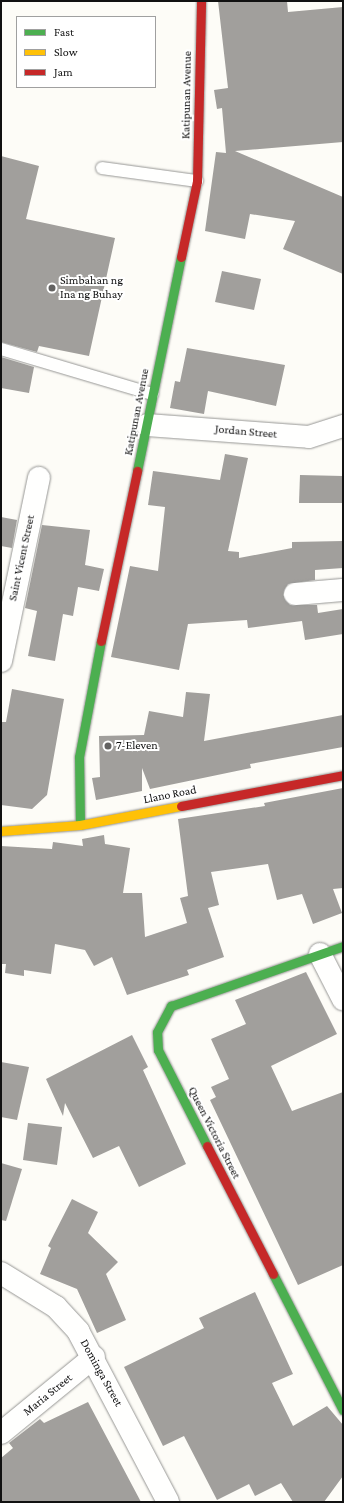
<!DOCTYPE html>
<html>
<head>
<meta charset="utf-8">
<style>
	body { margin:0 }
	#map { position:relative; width:344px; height:1503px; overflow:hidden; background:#fdfcf7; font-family:"Crimson Pro",serif }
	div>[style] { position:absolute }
	.building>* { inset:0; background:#a19f9c }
	.roads { filter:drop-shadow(0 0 1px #979795) drop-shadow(0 0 1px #979795) }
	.lane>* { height:12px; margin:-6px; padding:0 6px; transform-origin:6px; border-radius:6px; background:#fffffe }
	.street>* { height:22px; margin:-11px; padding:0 11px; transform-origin:11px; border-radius:11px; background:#fffffe }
	.fast>* { height:9px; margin:-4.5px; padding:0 4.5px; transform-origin:4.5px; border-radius:4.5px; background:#4caf50 }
	.slow>* { height:9px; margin:-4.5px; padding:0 4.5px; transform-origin:4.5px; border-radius:4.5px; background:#ffc107 }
	.jam>* { height:9px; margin:-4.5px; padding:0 4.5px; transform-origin:4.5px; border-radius:4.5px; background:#c62828 }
	.dots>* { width:11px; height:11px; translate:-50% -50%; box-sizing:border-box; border:2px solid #fff; border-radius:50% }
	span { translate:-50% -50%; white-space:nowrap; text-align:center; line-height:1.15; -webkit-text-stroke:4px #fff; paint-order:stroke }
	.street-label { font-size:12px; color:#111 }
	.poi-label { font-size:12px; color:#111 }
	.left { translate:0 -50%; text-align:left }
	.frame { position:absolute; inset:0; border:2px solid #111; pointer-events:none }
	.legend { position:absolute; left:16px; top:16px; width:140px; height:72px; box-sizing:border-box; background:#fff; border:1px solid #a0a0a0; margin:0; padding:5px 7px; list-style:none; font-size:12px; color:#111 }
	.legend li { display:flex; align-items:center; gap:8px; height:20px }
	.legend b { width:20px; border:1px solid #a0a0a0 }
</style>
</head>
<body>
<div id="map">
	<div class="building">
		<i style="clip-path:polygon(218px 1px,287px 1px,288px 12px,343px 7px,343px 142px,235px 151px,343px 197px,343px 274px,283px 249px,295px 221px,250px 214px,245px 239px,205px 231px,216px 152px,226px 153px,222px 108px,217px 109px,214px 90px,228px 88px)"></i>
		<i style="clip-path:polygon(1px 156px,39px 166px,26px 219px,115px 238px,89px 356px,39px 346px,37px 352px,1px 342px)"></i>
		<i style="clip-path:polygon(222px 271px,261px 279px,254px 310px,215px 302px)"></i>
		<i style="clip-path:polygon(187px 348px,285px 365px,276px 406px,208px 391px,204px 414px,170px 408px,175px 381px,180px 382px)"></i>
		<i style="clip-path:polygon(1px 357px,34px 367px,29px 393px,1px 388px)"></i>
		<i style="clip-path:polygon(225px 454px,248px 458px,228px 551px,239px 552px,239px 558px,292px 548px,292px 542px,343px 541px,343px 568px,315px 570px,315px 580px,288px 584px,283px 595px,290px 605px,317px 605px,318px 613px,343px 609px,343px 634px,305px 640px,302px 621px,248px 628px,247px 620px,188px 624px,179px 670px,111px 657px,130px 566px,158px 571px,165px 507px,148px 505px,153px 471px,220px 480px)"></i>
		<i style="clip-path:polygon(300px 475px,343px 476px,343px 503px,299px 503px)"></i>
		<i style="clip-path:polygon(1px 517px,17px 520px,12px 548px,1px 546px)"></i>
		<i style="clip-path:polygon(42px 525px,90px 530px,85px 565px,104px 569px,99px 591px,78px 587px,73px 616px,63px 614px,55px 661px,28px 656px,37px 611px,25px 608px)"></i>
		<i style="clip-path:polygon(12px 689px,64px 699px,47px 795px,32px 809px,1px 805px,1px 722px,6px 722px)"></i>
		<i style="clip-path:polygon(186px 692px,210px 694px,204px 741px,343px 715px,343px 747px,250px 764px,251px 768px,150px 789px,142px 768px,142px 791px,96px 800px,92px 778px,100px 777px,99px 736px,144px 735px,149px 711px,183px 717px)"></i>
		<i style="clip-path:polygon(343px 788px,343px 888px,333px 889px,342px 913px,313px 924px,302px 894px,277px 900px,268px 864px,211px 872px,219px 905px,208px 908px,224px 957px,187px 970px,189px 975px,127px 995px,112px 957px,94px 966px,85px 950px,55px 944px,51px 974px,24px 970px,24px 976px,5px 973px,6px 964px,1px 964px,1px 846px,52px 849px,53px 842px,83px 846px,82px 839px,104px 835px,105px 844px,130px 848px,123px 893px,142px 893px,145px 937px,187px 923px,180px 898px,188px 896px,178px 819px,265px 806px,264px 803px)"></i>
		<i style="clip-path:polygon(306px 972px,337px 1034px,271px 1066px,292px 1111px,343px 1092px,343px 1265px,298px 1285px,210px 1100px,216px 1097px,211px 1087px,229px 1079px,211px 1039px,246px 1024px,235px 1000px)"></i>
		<i style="clip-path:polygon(132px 1035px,148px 1067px,143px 1070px,186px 1164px,139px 1187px,119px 1146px,93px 1158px,65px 1103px,63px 1116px,46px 1079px)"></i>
		<i style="clip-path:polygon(1px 1062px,29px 1067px,17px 1120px,1px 1117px)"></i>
		<i style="clip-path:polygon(28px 1123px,62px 1127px,57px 1165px,23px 1160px)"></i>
		<i style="clip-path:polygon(1px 1163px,22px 1169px,6px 1221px,1px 1220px)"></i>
		<i style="clip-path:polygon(72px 1199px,98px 1212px,88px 1233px,118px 1262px,106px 1274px,126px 1320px,97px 1333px,77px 1289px,40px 1274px,51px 1248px,48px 1246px)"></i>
		<i style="clip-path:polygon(255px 1292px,293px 1374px,272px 1383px,293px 1426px,327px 1406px,343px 1425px,343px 1476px,324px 1502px,293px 1502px,281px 1483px,255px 1496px,249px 1484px,217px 1500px,184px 1436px,163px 1446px,124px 1367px,204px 1328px,199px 1318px)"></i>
		<i style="clip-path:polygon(88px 1402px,141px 1502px,1px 1502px,1px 1458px,13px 1448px,9px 1443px,40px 1419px,44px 1423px)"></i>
	</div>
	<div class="roads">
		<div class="lane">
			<i style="left:102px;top:168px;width:96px;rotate:7.8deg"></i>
			<i style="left:1px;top:349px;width:158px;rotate:16.6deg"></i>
		</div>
		<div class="street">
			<i style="left:147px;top:425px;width:162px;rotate:4.2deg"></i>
			<i style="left:309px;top:437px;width:36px;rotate:-18deg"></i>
			<i style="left:295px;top:594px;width:48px;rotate:-4.8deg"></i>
			<i style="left:1px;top:661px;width:187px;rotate:-78.3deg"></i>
			<i style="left:320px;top:954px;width:51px;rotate:62.9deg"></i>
			<i style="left:1px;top:1273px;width:65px;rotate:31.7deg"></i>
			<i style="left:56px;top:1307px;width:33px;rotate:47deg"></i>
			<i style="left:78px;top:1331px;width:193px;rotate:62.2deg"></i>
			<i style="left:1px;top:1433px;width:120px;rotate:-39.3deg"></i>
		</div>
		<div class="fast">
			<i style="left:137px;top:471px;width:218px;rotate:-78.4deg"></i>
			<i style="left:80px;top:825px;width:68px;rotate:-90.8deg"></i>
			<i style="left:79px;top:757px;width:118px;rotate:-79.3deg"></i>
			<i style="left:207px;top:1146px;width:108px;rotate:-117deg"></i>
			<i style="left:158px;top:1050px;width:18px;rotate:-93deg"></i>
			<i style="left:157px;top:1032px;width:30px;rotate:-62deg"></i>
			<i style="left:171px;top:1006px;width:182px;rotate:-19.2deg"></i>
			<i style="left:273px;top:1274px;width:153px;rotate:62.8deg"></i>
		</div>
		<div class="slow">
			<i style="left:1px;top:831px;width:79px;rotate:-4.3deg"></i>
			<i style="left:80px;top:825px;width:103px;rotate:-10.7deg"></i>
		</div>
		<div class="jam">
			<i style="left:181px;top:257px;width:78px;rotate:-78.1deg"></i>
			<i style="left:197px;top:181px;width:180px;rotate:-88.7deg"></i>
			<i style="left:101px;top:641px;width:174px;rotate:-78deg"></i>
			<i style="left:181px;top:806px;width:165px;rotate:-10.8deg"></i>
			<i style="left:207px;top:1146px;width:144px;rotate:62.7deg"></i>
		</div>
	</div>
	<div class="dots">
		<i style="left:52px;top:288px;background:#646362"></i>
		<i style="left:108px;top:746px;background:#646362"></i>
	</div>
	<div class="street-label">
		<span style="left:187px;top:95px;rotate:-89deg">Katipunan Avenue</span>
		<span style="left:137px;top:412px;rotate:-79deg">Katipunan Avenue</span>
		<span style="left:246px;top:432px;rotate:5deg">Jordan Street</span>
		<span style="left:22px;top:558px;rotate:-78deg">Saint Vicent Street</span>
		<span style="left:170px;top:795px;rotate:-11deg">Llano Road</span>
		<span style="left:214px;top:1133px;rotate:63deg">Queen Victoria Street</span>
		<span style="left:101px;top:1373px;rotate:61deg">Dominga Street</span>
		<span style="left:48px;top:1395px;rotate:-39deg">Maria Street</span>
	</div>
	<div class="poi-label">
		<span class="left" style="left:60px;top:288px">Simbahan ng<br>Ina ng Buhay</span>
		<span class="left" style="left:116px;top:746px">7-Eleven</span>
	</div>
	<div class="frame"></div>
	<ul class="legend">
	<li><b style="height:5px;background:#4caf50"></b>Fast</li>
	<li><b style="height:5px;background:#ffc107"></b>Slow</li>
	<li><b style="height:5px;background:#c62828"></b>Jam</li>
	</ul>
</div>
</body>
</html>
